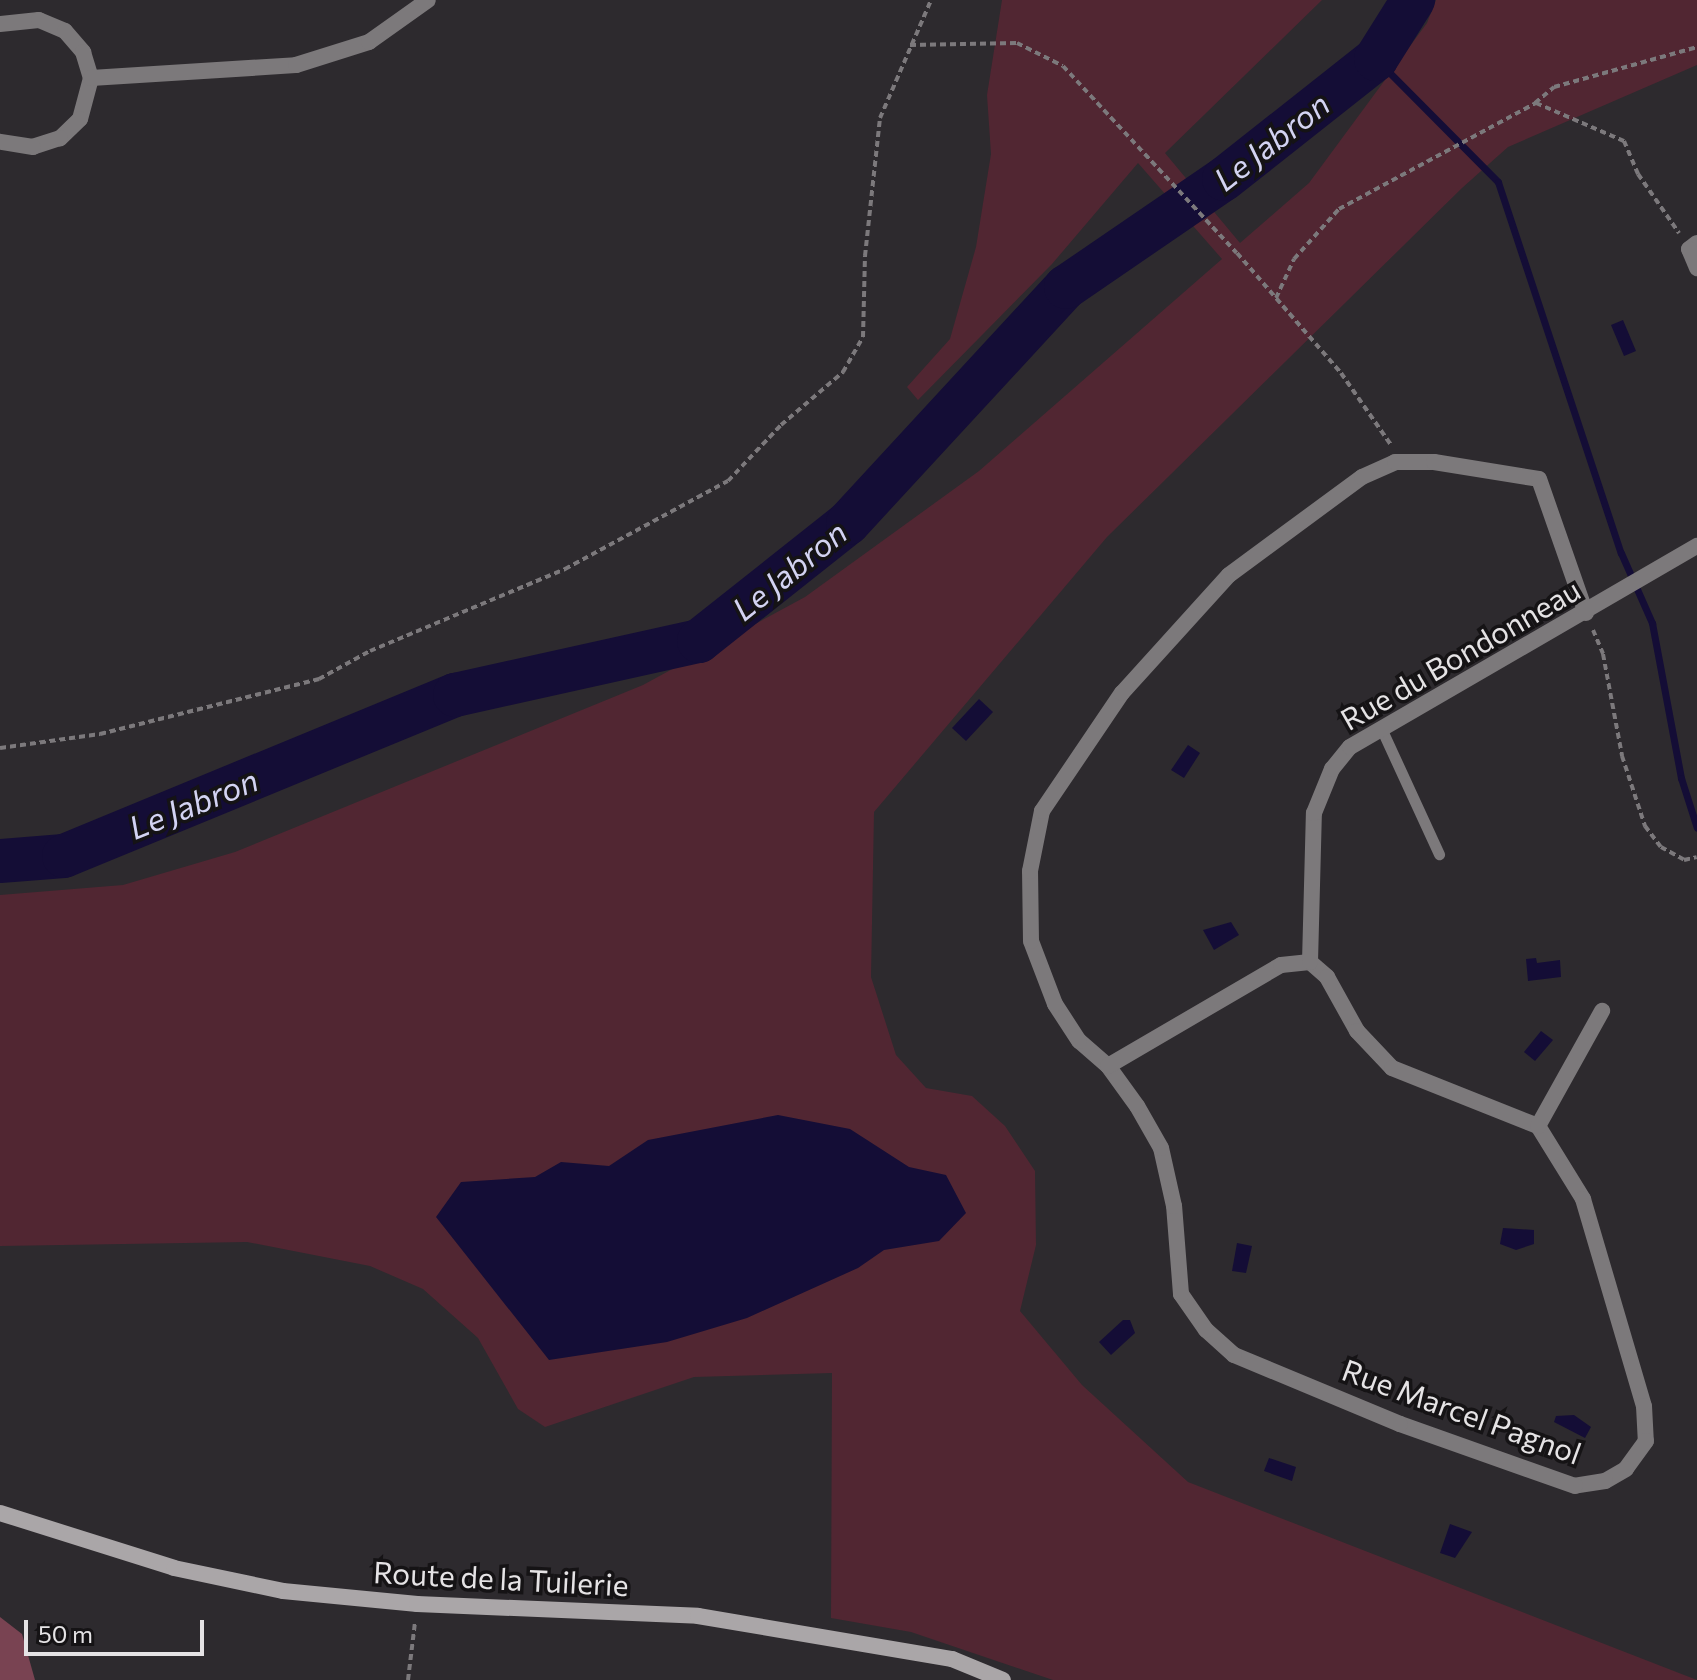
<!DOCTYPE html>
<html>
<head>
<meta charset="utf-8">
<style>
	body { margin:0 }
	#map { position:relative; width:1697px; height:1680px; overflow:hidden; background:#2d2a2e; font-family:Commissioner,sans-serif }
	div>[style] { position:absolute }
	.green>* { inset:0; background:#512632 }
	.forest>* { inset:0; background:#794352 }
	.water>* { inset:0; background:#140d36 }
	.stream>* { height:7px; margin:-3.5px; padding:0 3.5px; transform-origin:3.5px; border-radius:3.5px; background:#140d36 }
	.river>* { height:44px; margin:-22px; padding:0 22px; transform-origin:22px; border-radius:22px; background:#140d36 }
	.path>* { height:4px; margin-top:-2px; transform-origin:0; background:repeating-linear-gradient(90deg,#7c797c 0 6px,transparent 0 10px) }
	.lane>* { height:11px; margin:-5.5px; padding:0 5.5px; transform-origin:5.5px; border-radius:5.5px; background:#7c797b }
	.street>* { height:16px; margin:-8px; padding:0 8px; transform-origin:8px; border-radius:8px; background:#7c797b }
	.secondary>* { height:16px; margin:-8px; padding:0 8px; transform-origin:8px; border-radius:8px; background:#aaa6a8 }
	span { translate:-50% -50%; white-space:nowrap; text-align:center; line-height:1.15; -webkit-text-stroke:7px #151315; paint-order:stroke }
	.street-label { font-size:30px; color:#e5e3e5 }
	.water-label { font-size:32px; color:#d3d3f2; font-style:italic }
	.scale { position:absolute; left:24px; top:1620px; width:180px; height:36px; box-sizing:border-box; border:4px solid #e5e3e5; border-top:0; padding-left:10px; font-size:24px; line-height:28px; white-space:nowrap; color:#e5e3e5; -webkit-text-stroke:6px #151315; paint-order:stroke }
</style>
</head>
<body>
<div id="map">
	<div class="green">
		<i style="clip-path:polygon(1002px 0,1322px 0,1165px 153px,1240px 243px,1309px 183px,1427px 23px,1436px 0,1697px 0,1697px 65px,1508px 147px,1462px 188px,1107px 537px,874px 812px,871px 977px,896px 1055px,926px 1088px,972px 1096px,1005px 1126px,1035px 1171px,1036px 1245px,1020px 1311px,1082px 1385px,1188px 1482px,1697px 1680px,1053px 1680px,911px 1632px,831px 1618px,832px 1373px,694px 1377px,545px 1427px,518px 1409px,478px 1338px,423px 1289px,370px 1266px,247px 1242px,0 1246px,0 895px,123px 885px,235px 852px,643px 685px,805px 597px,979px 471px,1222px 259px,1138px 163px,1052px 264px,918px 400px,907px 387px,950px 339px,976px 247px,991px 154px,987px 95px)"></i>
	</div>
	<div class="forest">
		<i style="clip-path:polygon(0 1617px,22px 1634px,35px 1680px,0 1680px)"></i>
	</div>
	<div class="water">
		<i style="clip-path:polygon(1623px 320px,1636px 351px,1624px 356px,1611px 325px)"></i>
		<i style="clip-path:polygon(979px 699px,993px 712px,966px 741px,952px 728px)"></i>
		<i style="clip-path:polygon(1188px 745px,1200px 753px,1184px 778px,1171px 770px)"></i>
		<i style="clip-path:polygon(1231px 922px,1239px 935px,1214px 950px,1203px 930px)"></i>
		<i style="clip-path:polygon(1536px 958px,1537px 963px,1560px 960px,1561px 977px,1528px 981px,1526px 959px)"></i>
		<i style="clip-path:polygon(1541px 1031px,1553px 1040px,1535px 1061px,1524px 1052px)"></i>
		<i style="clip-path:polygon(778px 1115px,850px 1129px,909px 1167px,946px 1175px,966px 1213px,939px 1241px,884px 1250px,858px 1268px,747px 1318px,667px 1342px,549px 1360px,436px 1217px,461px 1182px,535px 1177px,561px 1162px,609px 1166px,648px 1140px)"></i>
		<i style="clip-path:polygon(1503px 1228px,1534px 1230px,1534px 1244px,1516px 1250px,1500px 1244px)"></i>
		<i style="clip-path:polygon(1237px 1243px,1252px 1246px,1246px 1273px,1232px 1271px)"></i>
		<i style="clip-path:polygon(1123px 1320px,1130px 1320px,1135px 1333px,1111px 1355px,1099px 1342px)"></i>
		<i style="clip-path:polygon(1574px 1415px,1591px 1427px,1585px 1438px,1554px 1422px,1556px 1416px)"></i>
		<i style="clip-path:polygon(1269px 1458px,1296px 1467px,1292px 1481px,1264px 1471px)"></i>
		<i style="clip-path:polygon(1450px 1524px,1472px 1532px,1455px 1558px,1440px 1553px)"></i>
	</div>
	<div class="stream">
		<i style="left:1376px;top:59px;width:173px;rotate:45.2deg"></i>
		<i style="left:1498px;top:182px;width:391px;rotate:71.7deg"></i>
		<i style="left:1621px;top:553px;width:77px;rotate:66.1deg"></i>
		<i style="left:1652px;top:623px;width:158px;rotate:79.4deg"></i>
		<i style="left:1681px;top:778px;width:52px;rotate:72.3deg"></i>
	</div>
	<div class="river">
		<i style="left:0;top:861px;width:64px;rotate:-4.5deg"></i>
		<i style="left:64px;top:856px;width:423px;rotate:-22.4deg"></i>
		<i style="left:455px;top:695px;width:250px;rotate:-12.5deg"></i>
		<i style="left:699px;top:641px;width:190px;rotate:-38.4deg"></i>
		<i style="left:848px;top:523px;width:321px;rotate:-47.3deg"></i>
		<i style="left:1066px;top:287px;width:191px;rotate:-34.4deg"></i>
		<i style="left:1224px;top:179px;width:194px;rotate:-38.3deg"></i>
		<i style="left:1376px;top:59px;width:70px;rotate:-57.9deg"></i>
	</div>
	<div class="path">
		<i style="left:910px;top:45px;width:107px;rotate:-1.1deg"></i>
		<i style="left:1017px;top:43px;width:51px;rotate:26.6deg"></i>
		<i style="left:1063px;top:66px;width:255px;rotate:47.1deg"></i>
		<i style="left:1237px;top:253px;width:159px;rotate:49.1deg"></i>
		<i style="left:1341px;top:373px;width:88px;rotate:55.2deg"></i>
		<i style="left:1535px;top:103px;width:25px;rotate:-40deg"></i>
		<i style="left:1554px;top:87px;width:148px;rotate:-15.6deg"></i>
		<i style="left:1276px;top:298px;width:43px;rotate:-65.2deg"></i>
		<i style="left:1294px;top:259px;width:67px;rotate:-48deg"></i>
		<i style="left:1339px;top:209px;width:224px;rotate:-28.3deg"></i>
		<i style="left:1536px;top:103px;width:96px;rotate:23.4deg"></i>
		<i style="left:1624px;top:141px;width:36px;rotate:67deg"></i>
		<i style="left:1638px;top:174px;width:72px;rotate:55.2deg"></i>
		<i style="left:1593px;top:630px;width:26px;rotate:67deg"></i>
		<i style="left:1603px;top:654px;width:104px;rotate:79.4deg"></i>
		<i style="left:1622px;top:756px;width:74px;rotate:71.8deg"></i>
		<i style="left:1645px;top:826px;width:26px;rotate:53deg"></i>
		<i style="left:1661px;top:847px;width:26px;rotate:29deg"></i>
		<i style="left:1684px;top:860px;width:13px;rotate:-13deg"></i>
		<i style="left:0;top:748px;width:101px;rotate:-8deg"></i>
		<i style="left:100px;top:734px;width:226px;rotate:-14.1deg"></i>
		<i style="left:319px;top:679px;width:58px;rotate:-28.8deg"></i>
		<i style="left:370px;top:651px;width:212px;rotate:-22.8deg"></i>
		<i style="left:565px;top:569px;width:185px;rotate:-28.4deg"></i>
		<i style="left:728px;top:481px;width:77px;rotate:-46.6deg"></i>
		<i style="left:781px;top:425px;width:82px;rotate:-40.5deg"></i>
		<i style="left:843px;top:372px;width:40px;rotate:-60.3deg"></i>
		<i style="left:863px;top:337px;width:81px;rotate:-88.6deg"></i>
		<i style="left:865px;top:256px;width:139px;rotate:-83.8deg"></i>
		<i style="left:880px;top:118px;width:129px;rotate:-66.6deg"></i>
		<i style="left:408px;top:1680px;width:58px;rotate:-83.1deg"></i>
	</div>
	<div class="lane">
		<i style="left:1381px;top:728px;width:139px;rotate:65.3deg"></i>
	</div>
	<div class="street">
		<i style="left:0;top:24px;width:39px;rotate:-6deg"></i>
		<i style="left:39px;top:20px;width:28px;rotate:23deg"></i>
		<i style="left:65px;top:31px;width:28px;rotate:49deg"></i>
		<i style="left:83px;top:52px;width:27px;rotate:73deg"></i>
		<i style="left:91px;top:78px;width:42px;rotate:105deg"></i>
		<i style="left:80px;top:119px;width:28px;rotate:136deg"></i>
		<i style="left:60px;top:138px;width:28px;rotate:162deg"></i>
		<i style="left:33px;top:147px;width:33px;rotate:-171deg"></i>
		<i style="left:91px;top:78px;width:205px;rotate:-3.6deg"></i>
		<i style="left:296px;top:65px;width:77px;rotate:-17.5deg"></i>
		<i style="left:369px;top:42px;width:72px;rotate:-35.4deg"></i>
		<i style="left:1697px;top:243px;width:10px;rotate:143deg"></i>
		<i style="left:1689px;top:249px;width:21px;rotate:67deg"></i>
		<i style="left:1310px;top:962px;width:23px;rotate:41deg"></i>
		<i style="left:1327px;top:977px;width:62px;rotate:60.9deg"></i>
		<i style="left:1357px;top:1031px;width:51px;rotate:46.6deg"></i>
		<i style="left:1392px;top:1068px;width:157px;rotate:21.7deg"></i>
		<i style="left:1538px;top:1126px;width:86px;rotate:58.3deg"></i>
		<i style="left:1583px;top:1199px;width:216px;rotate:73.6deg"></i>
		<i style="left:1644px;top:1406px;width:35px;rotate:87deg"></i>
		<i style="left:1646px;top:1441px;width:34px;rotate:126deg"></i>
		<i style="left:1626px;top:1469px;width:24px;rotate:150deg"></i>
		<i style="left:1605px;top:1481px;width:30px;rotate:171deg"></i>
		<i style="left:1575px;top:1486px;width:186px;rotate:-160.5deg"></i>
		<i style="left:1400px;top:1424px;width:180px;rotate:-157.4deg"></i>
		<i style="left:1234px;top:1355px;width:38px;rotate:-138deg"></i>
		<i style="left:1206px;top:1330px;width:44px;rotate:-124.8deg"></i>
		<i style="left:1181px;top:1294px;width:88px;rotate:-94.5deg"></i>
		<i style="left:1174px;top:1206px;width:59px;rotate:-102.6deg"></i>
		<i style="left:1161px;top:1148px;width:48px;rotate:-119.7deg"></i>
		<i style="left:1137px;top:1106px;width:49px;rotate:-125.9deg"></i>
		<i style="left:1108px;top:1066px;width:38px;rotate:-139deg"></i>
		<i style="left:1079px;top:1041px;width:44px;rotate:-123deg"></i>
		<i style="left:1055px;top:1004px;width:67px;rotate:-110.9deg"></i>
		<i style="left:1031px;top:941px;width:70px;rotate:-90.8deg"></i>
		<i style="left:1030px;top:871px;width:61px;rotate:-78.7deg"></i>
		<i style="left:1042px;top:811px;width:143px;rotate:-55.9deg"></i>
		<i style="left:1122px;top:693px;width:159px;rotate:-47.8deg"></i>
		<i style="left:1229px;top:575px;width:165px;rotate:-36.4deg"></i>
		<i style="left:1362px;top:477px;width:36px;rotate:-24deg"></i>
		<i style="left:1395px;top:462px;width:39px"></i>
		<i style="left:1434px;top:462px;width:106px;rotate:9.2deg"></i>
		<i style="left:1539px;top:479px;width:142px;rotate:70.7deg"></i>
		<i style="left:1108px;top:1066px;width:200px;rotate:-30.3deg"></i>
		<i style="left:1281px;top:965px;width:29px;rotate:-6deg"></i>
		<i style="left:1310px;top:962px;width:149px;rotate:-88.5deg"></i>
		<i style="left:1314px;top:813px;width:48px;rotate:-67.8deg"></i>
		<i style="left:1332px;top:769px;width:28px;rotate:-51deg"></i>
		<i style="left:1350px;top:747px;width:401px;rotate:-30.1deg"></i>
		<i style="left:1538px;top:1126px;width:132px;rotate:-60.9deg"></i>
	</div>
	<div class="secondary">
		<i style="left:0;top:1513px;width:182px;rotate:17.5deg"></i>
		<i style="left:174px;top:1568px;width:111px;rotate:11.9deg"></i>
		<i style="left:283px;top:1591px;width:135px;rotate:5.5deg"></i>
		<i style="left:417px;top:1604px;width:281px;rotate:2.4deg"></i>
		<i style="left:698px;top:1616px;width:258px;rotate:9.6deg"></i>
		<i style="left:952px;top:1659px;width:55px;rotate:22.4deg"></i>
	</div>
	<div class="street-label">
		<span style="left:1460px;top:654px;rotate:-30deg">Rue du Bondonneau</span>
		<span style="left:1462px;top:1411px;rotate:20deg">Rue Marcel Pagnol</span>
		<span style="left:501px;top:1578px;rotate:3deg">Route de la Tuilerie</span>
	</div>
	<div class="water-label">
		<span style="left:1271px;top:141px;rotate:-38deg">Le Jabron</span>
		<span style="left:789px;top:570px;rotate:-39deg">Le Jabron</span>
		<span style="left:193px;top:803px;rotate:-22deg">Le Jabron</span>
	</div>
	<div class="scale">50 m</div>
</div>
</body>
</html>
